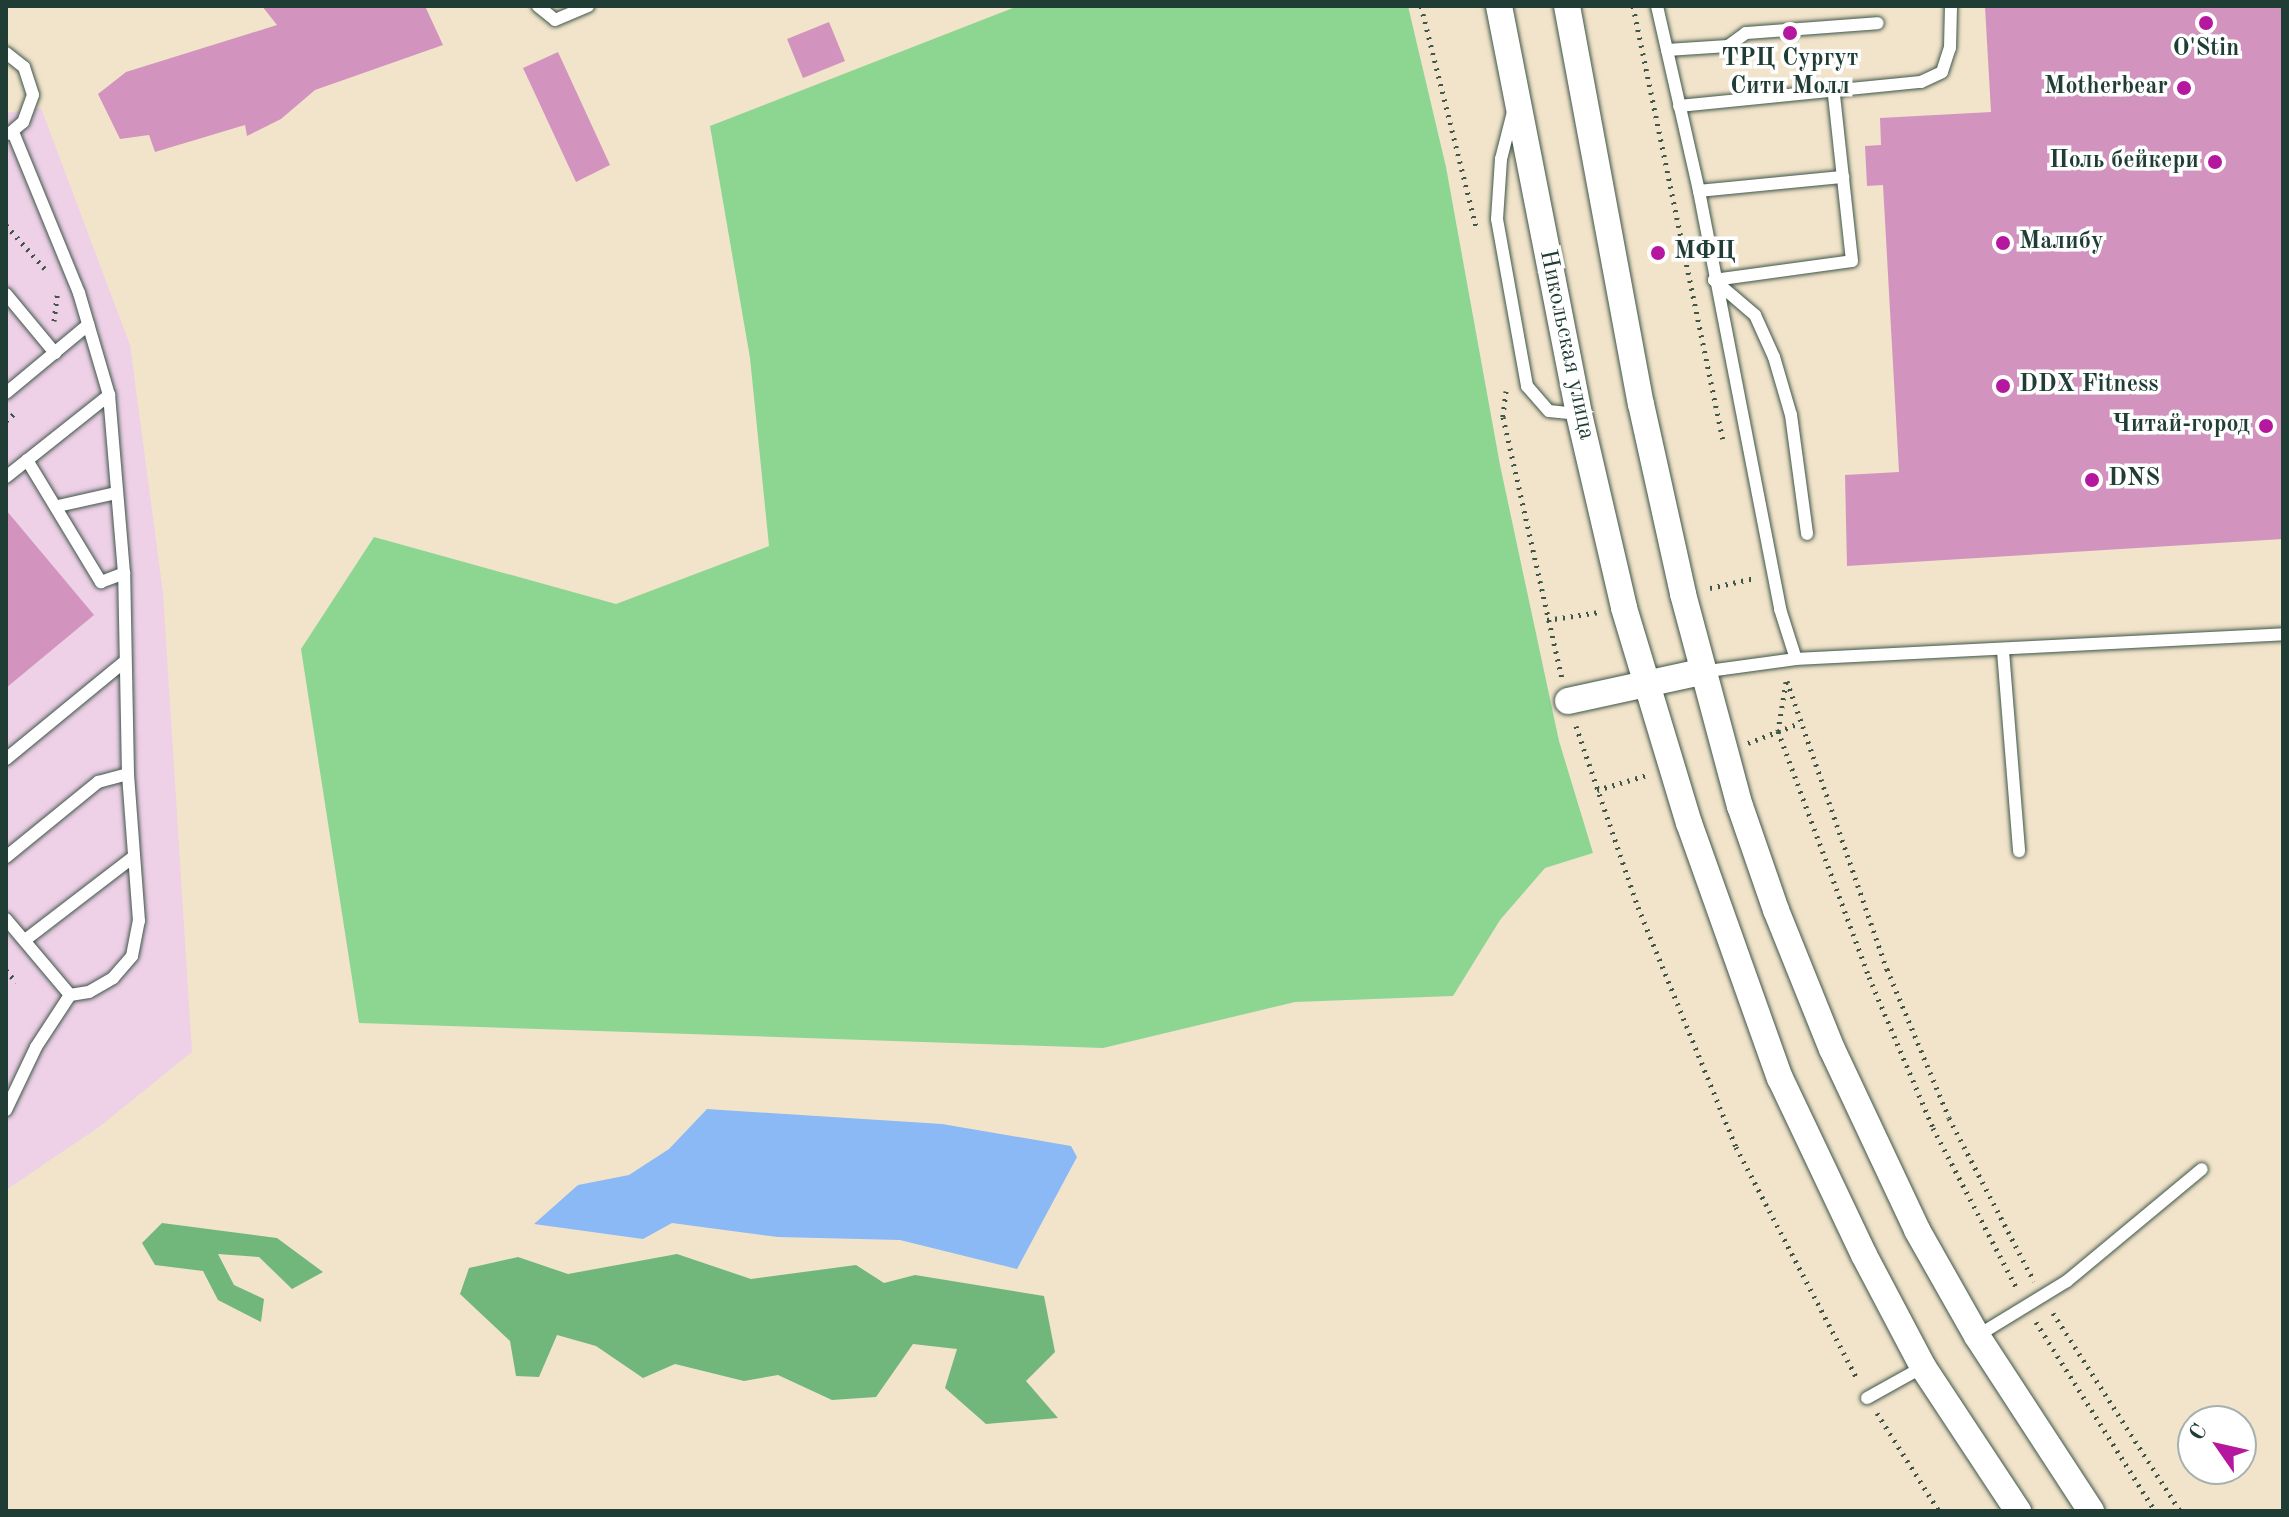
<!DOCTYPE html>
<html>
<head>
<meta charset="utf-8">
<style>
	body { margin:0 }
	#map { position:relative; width:2289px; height:1517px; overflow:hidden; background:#f2e4ca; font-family:"Old Standard TT",serif }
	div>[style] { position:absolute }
	.built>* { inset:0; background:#eed0e7 }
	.green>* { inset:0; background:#8cd692 }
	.forest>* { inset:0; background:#71b77c }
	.water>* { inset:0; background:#8ab9f5 }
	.building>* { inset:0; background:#d294be }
	.path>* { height:5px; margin-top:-2.5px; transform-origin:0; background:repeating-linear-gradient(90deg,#3f564a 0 2px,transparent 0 8px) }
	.roads { filter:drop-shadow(0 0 2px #3f564a) drop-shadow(0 0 2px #3f564a) }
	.service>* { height:12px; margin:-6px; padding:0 6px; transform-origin:6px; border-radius:6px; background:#fff }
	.minor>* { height:26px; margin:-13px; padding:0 13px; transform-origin:13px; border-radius:13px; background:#fff }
	.dots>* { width:22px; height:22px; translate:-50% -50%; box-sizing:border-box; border:4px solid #fff; border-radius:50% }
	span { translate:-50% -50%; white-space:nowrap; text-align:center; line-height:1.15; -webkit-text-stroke:7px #fff; paint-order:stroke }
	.poi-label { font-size:24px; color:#1f3d34; font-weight:700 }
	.right { translate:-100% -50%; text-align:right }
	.left { translate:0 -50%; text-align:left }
	.street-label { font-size:24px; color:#1f3d34 }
	.frame { position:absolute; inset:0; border:8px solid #1f3d34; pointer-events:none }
	.north { position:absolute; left:2177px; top:1405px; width:80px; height:80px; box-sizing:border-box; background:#fff; border:2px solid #a5b1ae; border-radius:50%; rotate:304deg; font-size:22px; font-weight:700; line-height:32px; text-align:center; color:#1f3d34 }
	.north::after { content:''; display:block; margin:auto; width:28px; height:36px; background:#b5179e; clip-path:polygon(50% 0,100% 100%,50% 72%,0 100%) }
</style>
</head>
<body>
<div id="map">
	<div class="built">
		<i style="clip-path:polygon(41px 108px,130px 345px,163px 593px,192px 1052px,99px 1127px,6px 1190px,6px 113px)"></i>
	</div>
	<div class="green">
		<i style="clip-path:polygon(1018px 6px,1408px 6px,1446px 167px,1500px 465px,1559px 741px,1593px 853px,1545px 868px,1500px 920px,1453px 996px,1295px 1002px,1103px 1048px,359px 1023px,301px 649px,374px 537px,616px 604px,769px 546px,750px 358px,710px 126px)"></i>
	</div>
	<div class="forest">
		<i style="clip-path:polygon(162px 1223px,277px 1238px,323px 1272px,292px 1289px,259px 1257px,218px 1254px,234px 1285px,264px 1299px,261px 1322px,218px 1300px,203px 1271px,155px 1265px,142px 1243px)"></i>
		<i style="clip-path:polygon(677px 1254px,751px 1279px,856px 1265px,884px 1283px,915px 1275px,1044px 1296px,1055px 1352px,1026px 1381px,1058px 1418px,986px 1424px,945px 1388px,957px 1349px,913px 1344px,876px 1397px,832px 1400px,778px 1375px,744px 1381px,675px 1364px,643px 1378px,596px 1346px,557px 1335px,539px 1377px,516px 1376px,510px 1341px,460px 1294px,469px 1268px,518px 1257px,568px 1274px)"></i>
	</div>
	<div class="water">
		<i style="clip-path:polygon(707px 1109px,942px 1124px,1071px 1146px,1077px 1157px,1017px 1269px,900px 1240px,778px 1237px,672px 1223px,643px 1239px,534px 1224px,578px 1185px,629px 1175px,669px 1149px)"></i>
	</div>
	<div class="building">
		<i style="clip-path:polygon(262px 6px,425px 6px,443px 45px,315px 90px,281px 119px,247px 136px,245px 125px,155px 152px,149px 135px,120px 139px,98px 94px,126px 72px,277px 25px)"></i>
		<i style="clip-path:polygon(2283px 6px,2283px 539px,1847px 566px,1845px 475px,1899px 472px,1883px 185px,1867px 186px,1865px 146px,1881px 145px,1880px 118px,1991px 112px,1985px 7px)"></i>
		<i style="clip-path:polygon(829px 22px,845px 61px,803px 78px,787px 39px)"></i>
		<i style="clip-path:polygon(558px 52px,610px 165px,576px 182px,523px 68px)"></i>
		<i style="clip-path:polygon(6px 510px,94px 615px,6px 688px)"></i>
	</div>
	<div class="path">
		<i style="left:1421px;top:6px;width:227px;rotate:76deg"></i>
		<i style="left:1633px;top:6px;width:442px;rotate:78.3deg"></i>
		<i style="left:6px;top:225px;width:59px;rotate:48.4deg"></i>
		<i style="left:54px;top:321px;width:26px;rotate:-83deg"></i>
		<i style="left:1506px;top:391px;width:26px;rotate:97deg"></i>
		<i style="left:1503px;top:417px;width:268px;rotate:77.3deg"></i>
		<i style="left:6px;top:421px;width:15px;rotate:-42deg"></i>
		<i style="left:1710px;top:588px;width:46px;rotate:-12.5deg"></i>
		<i style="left:1547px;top:620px;width:53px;rotate:-8.7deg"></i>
		<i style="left:1787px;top:681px;width:305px;rotate:70.9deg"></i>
		<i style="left:1887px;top:969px;width:161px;rotate:67.4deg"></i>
		<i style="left:1949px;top:1118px;width:184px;rotate:62.5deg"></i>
		<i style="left:1786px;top:682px;width:50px;rotate:99.3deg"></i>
		<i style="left:1778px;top:731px;width:262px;rotate:69.7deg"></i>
		<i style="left:1869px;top:977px;width:164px;rotate:67deg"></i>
		<i style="left:1933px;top:1128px;width:182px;rotate:62.4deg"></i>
		<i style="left:1576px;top:726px;width:191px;rotate:71.1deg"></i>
		<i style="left:1638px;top:907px;width:259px;rotate:67.8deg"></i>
		<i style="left:1736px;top:1147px;width:263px;rotate:62.4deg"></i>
		<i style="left:1748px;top:743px;width:56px;rotate:-21deg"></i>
		<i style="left:1597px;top:790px;width:52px;rotate:-16.7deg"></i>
		<i style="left:6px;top:970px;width:16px;rotate:50deg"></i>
		<i style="left:2053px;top:1313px;width:235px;rotate:57.3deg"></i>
		<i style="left:2036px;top:1322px;width:223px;rotate:57.8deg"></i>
		<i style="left:1877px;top:1413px;width:116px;rotate:57.7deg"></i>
	</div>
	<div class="roads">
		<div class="service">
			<i style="left:538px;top:6px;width:22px;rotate:39deg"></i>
			<i style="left:555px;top:20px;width:36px;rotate:-23deg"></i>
			<i style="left:1657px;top:6px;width:190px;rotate:77.2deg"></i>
			<i style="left:1699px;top:191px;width:426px;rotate:79deg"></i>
			<i style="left:1780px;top:609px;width:52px;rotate:72.3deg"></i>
			<i style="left:1667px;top:50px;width:61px;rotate:-3.8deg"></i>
			<i style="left:1728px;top:46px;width:22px;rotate:-36deg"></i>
			<i style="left:1746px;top:33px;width:132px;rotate:-4.3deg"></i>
			<i style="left:6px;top:53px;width:23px;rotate:38deg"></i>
			<i style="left:24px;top:67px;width:29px;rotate:72deg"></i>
			<i style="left:33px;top:95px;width:29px;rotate:110deg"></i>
			<i style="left:23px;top:122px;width:18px;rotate:139deg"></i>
			<i style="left:1679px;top:106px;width:243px;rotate:-5.7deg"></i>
			<i style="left:1921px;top:82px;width:23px;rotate:-25deg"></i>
			<i style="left:1942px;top:72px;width:25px;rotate:-72deg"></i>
			<i style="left:1950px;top:48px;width:42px;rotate:-88.6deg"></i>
			<i style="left:1513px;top:112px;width:49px;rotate:104.3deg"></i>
			<i style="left:1501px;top:159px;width:60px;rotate:93.8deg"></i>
			<i style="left:1497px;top:219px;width:170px;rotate:79.8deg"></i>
			<i style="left:1527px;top:386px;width:33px;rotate:49deg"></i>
			<i style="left:1549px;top:411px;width:30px;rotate:6deg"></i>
			<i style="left:1699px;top:191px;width:145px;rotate:-5.6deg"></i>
			<i style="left:1714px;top:280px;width:139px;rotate:-7.8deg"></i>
			<i style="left:1852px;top:261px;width:168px;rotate:-96.2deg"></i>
			<i style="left:1714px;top:280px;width:54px;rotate:40.5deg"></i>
			<i style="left:1755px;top:315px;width:46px;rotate:65.7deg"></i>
			<i style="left:1774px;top:357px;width:60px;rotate:73.7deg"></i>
			<i style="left:1791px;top:415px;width:120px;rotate:82.3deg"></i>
			<i style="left:6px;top:294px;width:77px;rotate:50.3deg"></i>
			<i style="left:6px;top:393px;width:107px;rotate:-39.7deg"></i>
			<i style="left:27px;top:460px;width:143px;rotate:58.8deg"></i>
			<i style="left:101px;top:582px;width:25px;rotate:-21deg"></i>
			<i style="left:6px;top:477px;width:132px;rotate:-38.5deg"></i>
			<i style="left:58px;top:506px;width:59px;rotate:-12.6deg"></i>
			<i style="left:2003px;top:651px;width:201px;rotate:85.4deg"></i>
			<i style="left:1701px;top:672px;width:96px;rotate:-7.8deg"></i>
			<i style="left:1796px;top:659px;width:488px;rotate:-2.9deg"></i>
			<i style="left:6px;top:759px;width:153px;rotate:-39.4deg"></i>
			<i style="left:6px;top:857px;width:119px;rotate:-39.2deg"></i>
			<i style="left:98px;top:782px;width:31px;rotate:-15deg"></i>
			<i style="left:6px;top:919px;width:99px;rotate:49.9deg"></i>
			<i style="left:70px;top:995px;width:19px;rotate:-9deg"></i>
			<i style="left:89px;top:992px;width:28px;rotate:-30deg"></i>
			<i style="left:113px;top:978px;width:29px;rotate:-49deg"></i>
			<i style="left:132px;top:956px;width:36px;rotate:-79deg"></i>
			<i style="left:139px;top:921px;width:147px;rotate:-94.3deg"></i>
			<i style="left:128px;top:774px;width:201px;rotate:-91.1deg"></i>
			<i style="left:124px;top:573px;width:179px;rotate:-94.8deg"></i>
			<i style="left:109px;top:395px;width:106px;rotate:-106.4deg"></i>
			<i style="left:79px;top:293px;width:174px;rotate:-112.3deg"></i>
			<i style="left:25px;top:940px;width:135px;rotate:-37.5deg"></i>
			<i style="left:6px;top:1110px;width:70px;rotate:-64.5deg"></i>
			<i style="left:36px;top:1047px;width:62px;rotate:-56.8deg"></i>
			<i style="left:1977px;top:1336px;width:105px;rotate:-31.4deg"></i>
			<i style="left:2067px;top:1281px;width:175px;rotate:-39.7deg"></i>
			<i style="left:1867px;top:1398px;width:64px;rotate:-29deg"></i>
		</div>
		<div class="minor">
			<i style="left:1499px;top:6px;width:416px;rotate:78.9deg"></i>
			<i style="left:1579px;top:414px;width:199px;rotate:76.9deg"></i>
			<i style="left:1624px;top:608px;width:225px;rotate:73.2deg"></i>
			<i style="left:1689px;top:823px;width:271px;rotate:70.4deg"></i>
			<i style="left:1780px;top:1078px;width:196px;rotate:64.6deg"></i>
			<i style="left:1864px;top:1255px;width:127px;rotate:62.2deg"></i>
			<i style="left:1923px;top:1367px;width:173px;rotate:56.6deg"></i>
			<i style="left:1567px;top:6px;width:405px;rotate:79.5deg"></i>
			<i style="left:1641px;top:404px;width:195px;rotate:77.5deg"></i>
			<i style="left:1683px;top:594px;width:220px;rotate:75deg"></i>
			<i style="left:1740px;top:806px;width:110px;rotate:70.9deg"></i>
			<i style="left:1776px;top:910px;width:150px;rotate:68.1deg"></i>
			<i style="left:1832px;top:1049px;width:200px;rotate:64.8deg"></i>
			<i style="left:1917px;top:1230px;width:122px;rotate:60.5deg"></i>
			<i style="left:1977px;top:1336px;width:209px;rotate:56.9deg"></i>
			<i style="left:1568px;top:701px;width:136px;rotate:-12.3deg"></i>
		</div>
	</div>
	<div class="dots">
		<i style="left:2206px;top:23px;background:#b5179e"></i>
		<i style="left:1790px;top:33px;background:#b5179e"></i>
		<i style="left:2184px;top:88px;background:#b5179e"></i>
		<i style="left:2215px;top:162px;background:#b5179e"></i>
		<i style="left:2003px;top:243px;background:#b5179e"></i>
		<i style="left:1658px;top:253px;background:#b5179e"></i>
		<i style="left:2003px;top:386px;background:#b5179e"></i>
		<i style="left:2266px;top:426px;background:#b5179e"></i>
		<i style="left:2092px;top:480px;background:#b5179e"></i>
	</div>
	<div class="poi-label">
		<span style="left:2206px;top:50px">O'Stin</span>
		<span style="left:1790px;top:74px">ТРЦ Сургут<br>Сити Молл</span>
		<span class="right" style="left:2168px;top:88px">Motherbear</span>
		<span class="right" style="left:2199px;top:162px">Поль бейкери</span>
		<span class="left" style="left:2019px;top:243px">Малибу</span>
		<span class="left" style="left:1674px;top:253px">МФЦ</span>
		<span class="left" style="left:2019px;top:386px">DDX Fitness</span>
		<span class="right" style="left:2250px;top:426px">Читай-город</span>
		<span class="left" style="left:2108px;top:480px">DNS</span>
	</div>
	<div class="street-label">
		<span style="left:1566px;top:345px;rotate:78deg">Никольская улица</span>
	</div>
	<div class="frame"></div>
	<div class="north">С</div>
</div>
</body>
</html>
